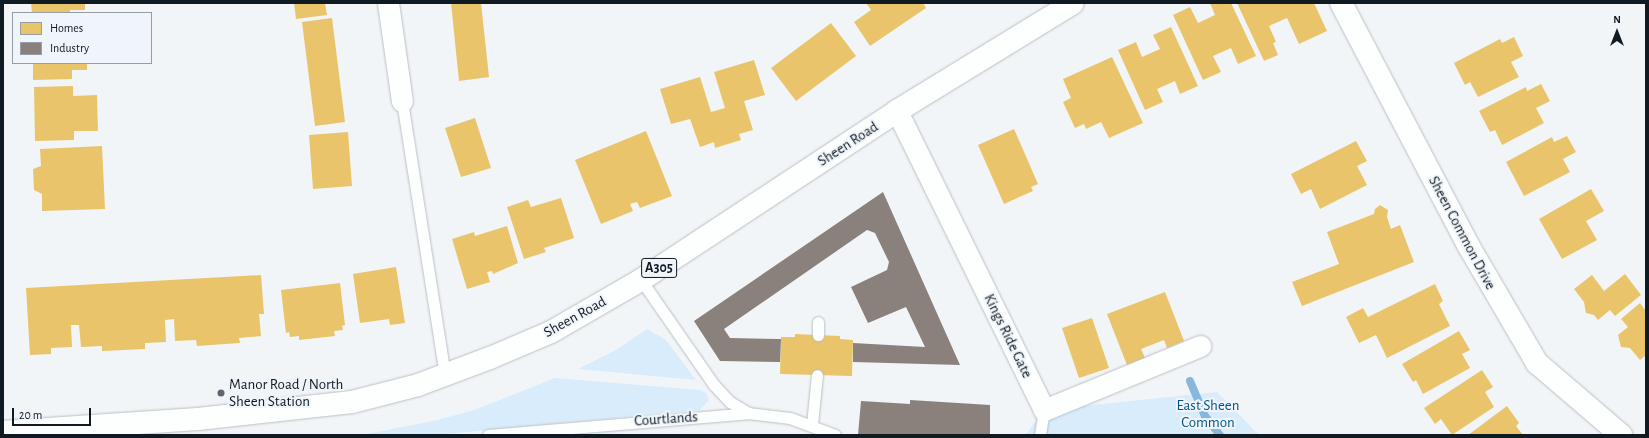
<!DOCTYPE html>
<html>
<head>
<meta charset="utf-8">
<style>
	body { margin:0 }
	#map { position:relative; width:1649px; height:438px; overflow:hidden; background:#f2f5f7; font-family:"Alegreya Sans",sans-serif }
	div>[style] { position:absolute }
	.green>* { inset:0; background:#d9ecfb }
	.homes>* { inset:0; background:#e9c46a }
	.industry>* { inset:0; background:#8a817c }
	.stream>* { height:8px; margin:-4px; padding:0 4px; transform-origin:4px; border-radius:4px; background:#88b7dc }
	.roads { filter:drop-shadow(0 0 1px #b9c0c5) drop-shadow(0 0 1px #b9c0c5) }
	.lane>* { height:11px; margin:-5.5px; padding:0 5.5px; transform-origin:5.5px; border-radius:5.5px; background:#fdfefe }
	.street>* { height:21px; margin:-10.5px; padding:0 10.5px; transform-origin:10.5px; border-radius:10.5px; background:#fdfefe }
	.secondary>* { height:22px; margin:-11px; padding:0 11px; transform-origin:11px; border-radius:11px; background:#fdfefe }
	.primary>* { height:22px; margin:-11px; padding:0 11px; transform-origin:11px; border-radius:11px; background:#fdfefe }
	.dots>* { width:11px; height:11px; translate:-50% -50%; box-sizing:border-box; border:2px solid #eff5fa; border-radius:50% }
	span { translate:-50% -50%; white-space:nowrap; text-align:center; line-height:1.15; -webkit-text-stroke:4px #eff5fa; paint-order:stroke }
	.shield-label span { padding:1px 3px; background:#eff5fa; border:1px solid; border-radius:3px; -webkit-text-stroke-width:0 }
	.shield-label { font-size:14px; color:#101a22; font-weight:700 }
	.street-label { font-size:15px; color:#101a22 }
	.poi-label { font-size:15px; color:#101a22 }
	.left { translate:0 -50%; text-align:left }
	.park-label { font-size:15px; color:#025486 }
	.frame { position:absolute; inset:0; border:4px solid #101a22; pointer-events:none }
	.legend { position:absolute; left:12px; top:12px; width:140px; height:52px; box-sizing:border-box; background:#eff5fa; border:1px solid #969da4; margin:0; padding:5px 7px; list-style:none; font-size:12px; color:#101a22 }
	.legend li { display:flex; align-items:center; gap:8px; height:20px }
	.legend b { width:20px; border:1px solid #969da4 }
	.north { position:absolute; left:1597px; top:12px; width:40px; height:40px; -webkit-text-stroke:3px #eff5fa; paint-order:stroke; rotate:0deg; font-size:11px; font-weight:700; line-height:16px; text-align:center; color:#101a22 }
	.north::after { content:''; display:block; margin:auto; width:14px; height:18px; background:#101a22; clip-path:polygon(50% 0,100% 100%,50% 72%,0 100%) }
	.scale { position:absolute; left:12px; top:408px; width:79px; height:18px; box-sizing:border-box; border:2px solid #101a22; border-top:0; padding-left:5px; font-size:12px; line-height:14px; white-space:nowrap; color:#101a22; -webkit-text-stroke:3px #eff5fa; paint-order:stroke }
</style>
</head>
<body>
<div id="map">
	<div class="green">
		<i style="clip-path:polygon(647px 329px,666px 340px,696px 380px,578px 369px,616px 350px)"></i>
		<i style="clip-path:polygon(555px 378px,700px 390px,706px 393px,709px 400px,700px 410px,435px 435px,361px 435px,438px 420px,477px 409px)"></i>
		<i style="clip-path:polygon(1217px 392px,1259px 435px,1021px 435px,1027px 433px,1044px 410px)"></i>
	</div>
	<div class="homes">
		<i style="clip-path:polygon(31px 3px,85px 3px,85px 10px,70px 10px,70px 13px,32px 13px)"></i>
		<i style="clip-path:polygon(294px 3px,325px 3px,327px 15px,296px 19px)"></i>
		<i style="clip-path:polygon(451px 3px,481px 3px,489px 77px,459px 81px)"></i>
		<i style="clip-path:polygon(866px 3px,923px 3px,926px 8px,870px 46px,854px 22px,871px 10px)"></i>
		<i style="clip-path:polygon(1210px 3px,1231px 3px,1256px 56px,1238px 64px,1231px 48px,1213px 56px,1221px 72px,1203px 80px,1173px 15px,1190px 7px,1198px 23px,1215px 15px)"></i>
		<i style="clip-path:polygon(1237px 3px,1314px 3px,1327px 31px,1299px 44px,1287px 18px,1269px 26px,1276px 42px,1273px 43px,1278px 55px,1264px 61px)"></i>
		<i style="clip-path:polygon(332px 18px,345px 122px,315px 126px,302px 22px)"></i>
		<i style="clip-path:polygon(831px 23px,856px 56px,796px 101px,771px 68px)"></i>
		<i style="clip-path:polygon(1171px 27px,1198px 86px,1180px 94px,1175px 81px,1157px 89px,1163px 102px,1145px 110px,1118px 50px,1136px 42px,1142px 57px,1160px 49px,1153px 35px)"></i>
		<i style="clip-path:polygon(1514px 37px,1523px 56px,1511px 62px,1519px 77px,1478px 97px,1470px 82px,1465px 85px,1454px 63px,1500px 39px,1502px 43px)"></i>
		<i style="clip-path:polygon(1112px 57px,1143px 123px,1109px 138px,1101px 122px,1086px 129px,1084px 124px,1075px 128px,1063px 102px,1071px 98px,1063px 79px)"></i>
		<i style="clip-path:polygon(754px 60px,765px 95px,744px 101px,753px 130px,739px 134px,741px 140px,715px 148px,714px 142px,700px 147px,690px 119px,671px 124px,660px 89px,700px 77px,711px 112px,725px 108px,714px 72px)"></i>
		<i style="clip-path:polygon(33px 63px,87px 63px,87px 70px,72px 70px,72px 79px,33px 80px)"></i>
		<i style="clip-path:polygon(1541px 84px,1550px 101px,1536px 108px,1544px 123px,1502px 145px,1495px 130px,1490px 132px,1479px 111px,1526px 87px,1527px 91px)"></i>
		<i style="clip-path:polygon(73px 86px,73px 96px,97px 95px,98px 131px,74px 131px,74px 140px,35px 141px,34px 87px)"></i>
		<i style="clip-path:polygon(475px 118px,491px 168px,461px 177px,445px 128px)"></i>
		<i style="clip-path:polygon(1014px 129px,1038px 184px,1031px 187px,1033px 191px,1004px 204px,978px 145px)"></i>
		<i style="clip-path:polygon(646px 131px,672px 196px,640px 208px,637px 202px,630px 204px,633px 211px,601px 224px,575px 160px)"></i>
		<i style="clip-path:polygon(348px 132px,352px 186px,313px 189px,309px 135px)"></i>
		<i style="clip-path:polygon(1567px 136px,1576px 152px,1563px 159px,1570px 172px,1524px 196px,1506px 162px,1552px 137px,1554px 142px)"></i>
		<i style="clip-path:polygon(1356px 141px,1367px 161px,1357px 166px,1367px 185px,1320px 209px,1311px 189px,1301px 194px,1291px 174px)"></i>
		<i style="clip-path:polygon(102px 146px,105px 209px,42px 211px,42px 194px,34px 190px,33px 169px,41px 166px,40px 149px)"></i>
		<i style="clip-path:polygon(1591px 189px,1604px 211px,1586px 221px,1597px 240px,1562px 259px,1539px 219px)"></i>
		<i style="clip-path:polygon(561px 198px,574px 238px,544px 248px,546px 252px,524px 259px,507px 207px,528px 200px,531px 207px)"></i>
		<i style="clip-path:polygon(1380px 205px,1388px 210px,1387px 217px,1391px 229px,1400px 225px,1414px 262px,1302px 306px,1292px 282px,1339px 264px,1327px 232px,1374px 214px,1375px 209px)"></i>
		<i style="clip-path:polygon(507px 226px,518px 263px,493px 274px,492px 271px,487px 272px,490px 282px,467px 289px,452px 239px,474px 232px,475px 236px)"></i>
		<i style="clip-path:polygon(396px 267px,405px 323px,390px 325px,389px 319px,360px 323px,353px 274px)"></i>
		<i style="clip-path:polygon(1625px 274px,1641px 295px,1615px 316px,1610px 310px,1598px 320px,1594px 315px,1586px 313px,1584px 302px,1574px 289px,1592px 275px,1604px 291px)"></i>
		<i style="clip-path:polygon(261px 275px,264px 314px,259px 314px,261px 336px,239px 338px,240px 343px,197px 346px,196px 340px,175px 341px,174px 319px,165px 320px,166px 342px,145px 343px,145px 349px,102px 351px,102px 346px,81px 347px,79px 325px,71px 325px,72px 347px,51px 348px,51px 354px,30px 355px,26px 288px)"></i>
		<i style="clip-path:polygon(340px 283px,345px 325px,342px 326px,343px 330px,334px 331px,335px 336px,299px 340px,299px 336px,290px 337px,289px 332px,286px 333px,281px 290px)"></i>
		<i style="clip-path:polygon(1435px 284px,1443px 301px,1439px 304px,1450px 326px,1387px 358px,1376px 335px,1359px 343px,1346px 317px,1363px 308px,1368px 317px)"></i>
		<i style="clip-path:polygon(1165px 292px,1184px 341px,1167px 348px,1164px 340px,1141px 349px,1145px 358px,1127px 365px,1107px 314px)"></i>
		<i style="clip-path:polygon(1640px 303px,1646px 311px,1646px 355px,1640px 360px,1630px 348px,1621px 347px,1618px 335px,1628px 327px,1621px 319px)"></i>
		<i style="clip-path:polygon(1092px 318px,1109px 368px,1079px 378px,1062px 328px)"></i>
		<i style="clip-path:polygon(1459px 331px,1470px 350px,1462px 354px,1470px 368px,1423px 394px,1416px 380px,1413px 382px,1402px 364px)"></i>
		<i style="clip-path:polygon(795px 334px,840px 336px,840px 339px,853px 340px,852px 376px,780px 374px,781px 337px,795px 337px)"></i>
		<i style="clip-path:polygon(1482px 370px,1493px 387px,1485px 392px,1494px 407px,1452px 435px,1441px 419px,1435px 424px,1424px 408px)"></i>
		<i style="clip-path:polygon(1507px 406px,1519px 423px,1516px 426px,1523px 435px,1468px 435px)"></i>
	</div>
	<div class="industry">
		<i style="clip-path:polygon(883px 192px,960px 365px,853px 362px,853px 343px,925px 347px,906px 307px,868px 323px,851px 287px,887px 270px,889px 262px,875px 233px,867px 230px,724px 329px,730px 338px,781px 339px,780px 362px,720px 361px,694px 321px)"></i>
		<i style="clip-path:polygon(910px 400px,990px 405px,990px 435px,858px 435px,861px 401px,910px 404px)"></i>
	</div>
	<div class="stream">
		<i style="left:1190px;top:381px;width:38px;rotate:67deg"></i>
		<i style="left:1205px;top:416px;width:24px;rotate:52deg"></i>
	</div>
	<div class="roads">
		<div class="lane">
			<i style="left:402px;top:101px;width:277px;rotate:81.1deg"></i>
			<i style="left:641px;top:280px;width:128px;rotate:55.2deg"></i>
			<i style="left:714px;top:385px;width:23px;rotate:47deg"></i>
			<i style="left:730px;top:402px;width:21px;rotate:31deg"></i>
			<i style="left:818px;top:335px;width:13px;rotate:-90deg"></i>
			<i style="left:812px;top:424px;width:49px;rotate:-84.2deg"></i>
			<i style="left:488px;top:435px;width:261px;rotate:-4.8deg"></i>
			<i style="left:748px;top:413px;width:42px;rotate:6.8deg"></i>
			<i style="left:790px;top:418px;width:48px;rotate:20.7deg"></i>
			<i style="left:1040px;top:435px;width:25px;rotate:-81deg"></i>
		</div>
		<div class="street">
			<i style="left:388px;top:3px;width:99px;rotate:81.9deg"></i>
			<i style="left:897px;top:111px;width:333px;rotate:63.8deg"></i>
			<i style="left:1044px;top:410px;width:169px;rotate:-22.3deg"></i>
		</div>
		<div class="secondary">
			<i style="left:1341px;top:3px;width:273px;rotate:62.3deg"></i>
			<i style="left:1468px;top:245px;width:137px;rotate:59.7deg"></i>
			<i style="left:1537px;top:363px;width:111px;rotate:40.6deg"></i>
		</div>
		<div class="primary">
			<i style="left:3px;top:432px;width:195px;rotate:-3.8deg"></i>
			<i style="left:198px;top:419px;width:155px;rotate:-6.3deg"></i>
			<i style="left:352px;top:402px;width:68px;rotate:-14.4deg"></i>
			<i style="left:418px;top:385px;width:77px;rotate:-20.6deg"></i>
			<i style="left:490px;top:358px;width:66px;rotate:-23.1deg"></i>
			<i style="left:551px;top:332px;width:104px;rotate:-30deg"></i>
			<i style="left:641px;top:280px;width:307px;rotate:-33.4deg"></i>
			<i style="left:897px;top:111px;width:206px;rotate:-31.5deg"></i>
		</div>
	</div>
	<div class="dots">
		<i style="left:221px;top:393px;background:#5f676d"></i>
	</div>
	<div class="shield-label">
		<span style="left:659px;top:268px">A305</span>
	</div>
	<div class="street-label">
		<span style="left:848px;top:144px;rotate:-33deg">Sheen Road</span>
		<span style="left:1462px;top:233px;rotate:62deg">Sheen Common Drive</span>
		<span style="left:575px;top:317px;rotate:-29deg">Sheen Road</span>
		<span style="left:1008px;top:336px;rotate:64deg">Kings Ride Gate</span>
		<span style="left:666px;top:419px;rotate:-4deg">Courtlands</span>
	</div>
	<div class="poi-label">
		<span class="left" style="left:229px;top:393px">Manor Road / North<br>Sheen Station</span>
	</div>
	<div class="park-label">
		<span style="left:1208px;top:414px">East Sheen<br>Common</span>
	</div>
	<div class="frame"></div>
	<ul class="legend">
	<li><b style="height:11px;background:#e9c46a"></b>Homes</li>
	<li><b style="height:11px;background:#8a817c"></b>Industry</li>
	</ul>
	<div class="north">N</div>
	<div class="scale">20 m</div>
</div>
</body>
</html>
